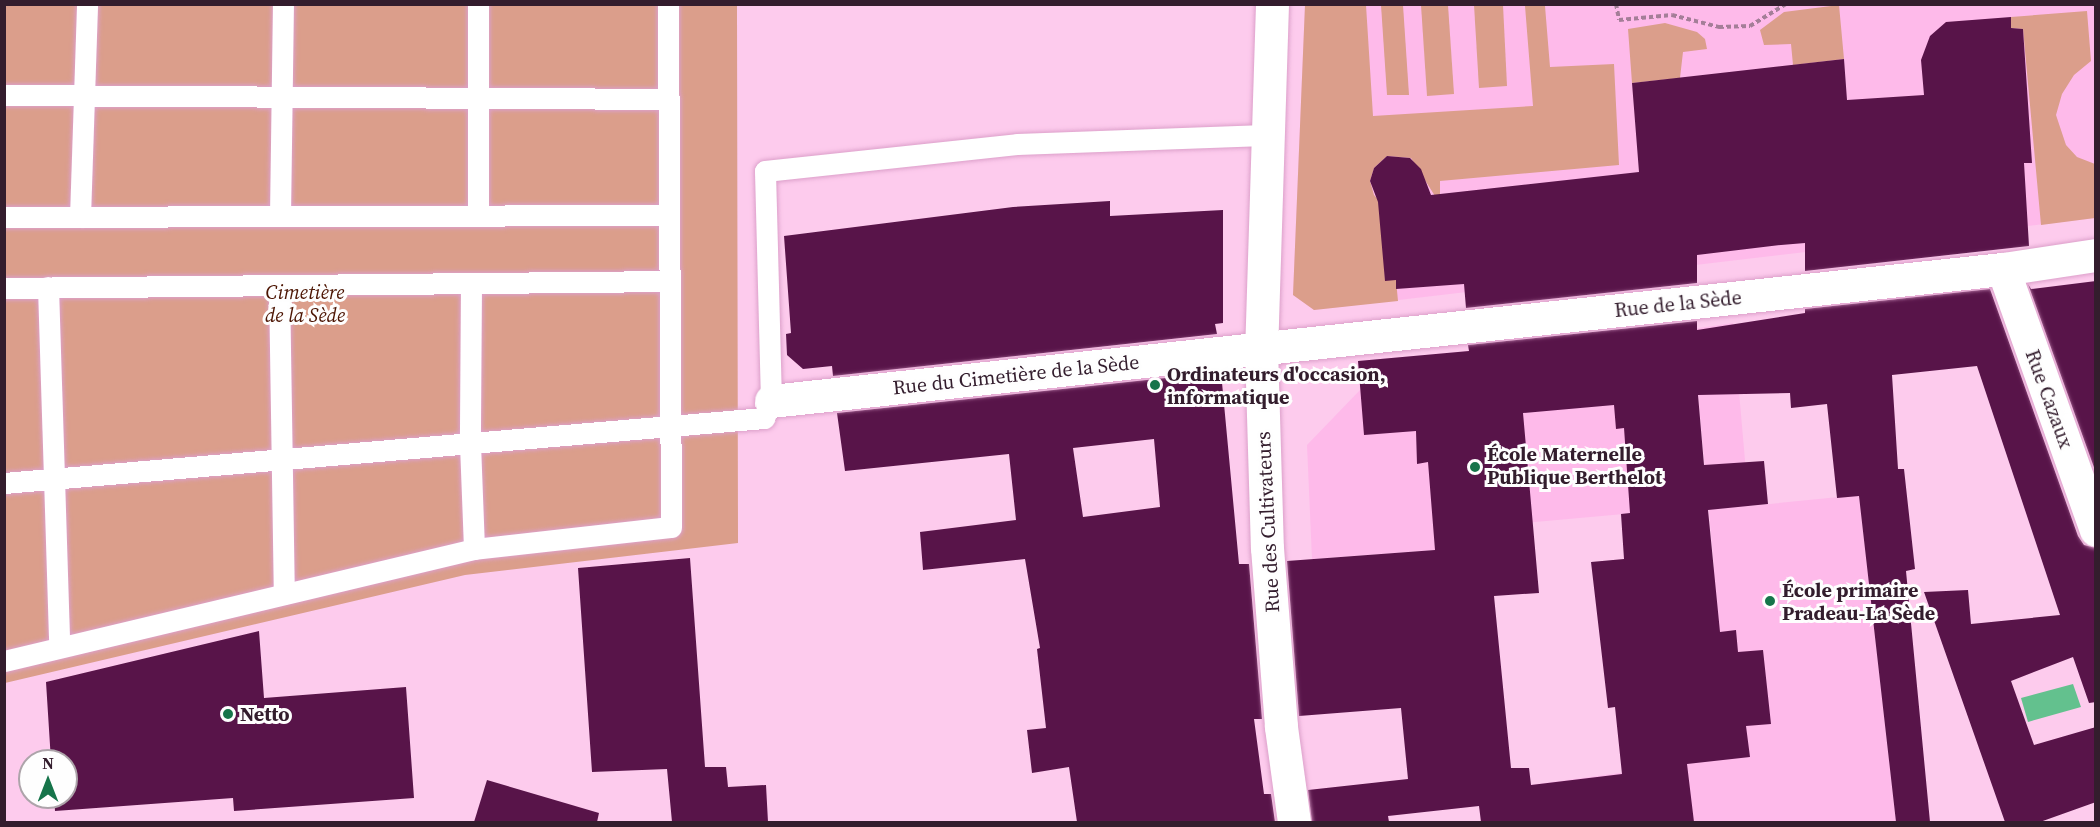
<!DOCTYPE html>
<html>
<head>
<meta charset="utf-8">
<style>
	body { margin:0 }
	#map { position:relative; width:2100px; height:827px; overflow:hidden; background:#fdcbed; font-family:"Source Serif 4",serif }
	div>[style] { position:absolute }
	.built>* { inset:0; background:#febaea }
	.green>* { inset:0; background:#db9e8b }
	.water>* { inset:0; background:#63c18e }
	.building>* { inset:0; background:#581449 }
	.path>* { height:4px; margin-top:-2px; transform-origin:0; background:repeating-linear-gradient(90deg,#a47e98 0 4.5px,transparent 0 7.5px) }
	.roads { filter:drop-shadow(0 0 2px #dca0ca) drop-shadow(0 0 2px #dca0ca) }
	.lane>* { height:21px; margin:-10.5px; padding:0 10.5px; transform-origin:10.5px; border-radius:10.5px; background:#fff }
	.street>* { height:33px; margin:-16.5px; padding:0 16.5px; transform-origin:16.5px; border-radius:16.5px; background:#fff }
	.dots>* { width:16px; height:16px; translate:-50% -50%; box-sizing:border-box; border:3px solid #fefefe; border-radius:50% }
	span { translate:-50% -50%; white-space:nowrap; text-align:center; line-height:1.15; -webkit-text-stroke:6px #fefefe; paint-order:stroke }
	.park-label { font-size:20px; color:#4c1402; font-style:italic }
	.street-label { font-size:20px; color:#331d2d }
	.poi-label { font-size:20px; color:#331d2d; font-weight:700 }
	.left { translate:0 -50%; text-align:left }
	.frame { position:absolute; inset:0; border:6px solid #331d2d; pointer-events:none }
	.north { position:absolute; left:18px; top:749px; width:60px; height:60px; box-sizing:border-box; background:#fefefe; border:2px solid #ada4aa; border-radius:50%; rotate:0deg; font-size:16px; font-weight:700; line-height:24px; text-align:center; color:#331d2d }
	.north::after { content:''; display:block; margin:auto; width:21px; height:27px; background:#16744a; clip-path:polygon(50% 0,100% 100%,50% 72%,0 100%) }
</style>
</head>
<body>
<div id="map">
	<div class="built">
		<i style="clip-path:polygon(1305px 5px,2095px 5px,2095px 218px,1314px 310px,1293px 295px)"></i>
		<i style="clip-path:polygon(1733px 323px,1749px 506px,1859px 495px,1896px 822px,1517px 822px,1514px 787px,1687px 764px,1666px 572px,1714px 567px,1692px 329px)"></i>
		<i style="clip-path:polygon(1629px 337px,1646px 512px,1490px 526px,1435px 550px,1312px 559px,1307px 445px,1360px 390px,1358px 361px)"></i>
	</div>
	<div class="green">
		<i style="clip-path:polygon(4px 5px,737px 5px,738px 543px,465px 575px,5px 683px)"></i>
		<i style="clip-path:polygon(1305px 5px,1366px 5px,1373px 116px,1533px 106px,1525px 6px,1545px 6px,1550px 67px,1614px 64px,1619px 165px,1440px 181px,1440px 204px,1411px 158px,1387px 156px,1374px 168px,1370px 181px,1374px 195px,1383px 205px,1385px 280px,1396px 280px,1398px 301px,1314px 310px,1293px 295px)"></i>
		<i style="clip-path:polygon(1381px 5px,1403px 5px,1409px 95px,1387px 95px)"></i>
		<i style="clip-path:polygon(1421px 5px,1448px 5px,1454px 94px,1427px 96px)"></i>
		<i style="clip-path:polygon(1474px 5px,1503px 5px,1507px 86px,1479px 88px)"></i>
		<i style="clip-path:polygon(1839px 5px,1844px 59px,1793px 65px,1791px 44px,1764px 45px,1760px 30px,1784px 12px)"></i>
		<i style="clip-path:polygon(2087px 11px,2091px 61px,2074px 75px,2062px 94px,2056px 115px,2066px 145px,2077px 157px,2095px 164px,2095px 218px,2041px 225px,2023px 29px,2011px 28px,2011px 17px)"></i>
		<i style="clip-path:polygon(1665px 23px,1697px 32px,1705px 39px,1707px 49px,1683px 52px,1680px 78px,1632px 83px,1628px 29px)"></i>
	</div>
	<div class="water">
		<i style="clip-path:polygon(2073px 684px,2081px 707px,2028px 722px,2021px 698px)"></i>
	</div>
	<div class="building">
		<i style="clip-path:polygon(2011px 17px,2011px 28px,2023px 29px,2032px 163px,2024px 163px,2029px 246px,1805px 271px,1805px 243px,1781px 245px,1697px 255px,1697px 283px,1466px 308px,1464px 284px,1396px 289px,1396px 280px,1385px 281px,1378px 202px,1370px 181px,1374px 168px,1387px 156px,1410px 158px,1421px 169px,1431px 195px,1639px 172px,1632px 83px,1844px 59px,1847px 100px,1924px 95px,1921px 60px,1930px 36px,1946px 22px)"></i>
		<i style="clip-path:polygon(1110px 201px,1110px 216px,1223px 210px,1223px 323px,1215px 324px,1217px 334px,833px 376px,832px 366px,803px 369px,787px 355px,786px 334px,791px 333px,784px 236px,1013px 207px)"></i>
		<i style="clip-path:polygon(2096px 281px,2096px 473px,2028px 284px,2031px 289px)"></i>
		<i style="clip-path:polygon(evenodd,1990px 289px,2078px 536px,2084px 545px,2096px 548px,2096px 702px,2089px 703px,2073px 657px,2011px 681px,2034px 745px,2096px 727px,2096px 802px,2040px 822px,2005px 822px,1924px 592px,1968px 590px,1971px 624px,2060px 615px,1977px 366px,1892px 375px,1898px 469px,1904px 469px,1915px 569px,1906px 571px,1930px 822px,1896px 822px,1859px 496px,1837px 498px,1827px 404px,1791px 408px,1790px 393px,1698px 395px,1704px 465px,1764px 461px,1768px 504px,1708px 510px,1720px 632px,1736px 630px,1738px 652px,1763px 650px,1771px 724px,1746px 726px,1750px 757px,1687px 764px,1694px 822px,1481px 822px,1479px 806px,1388px 816px,1389px 822px,1312px 822px,1308px 790px,1408px 779px,1401px 708px,1299px 716px,1287px 561px,1435px 550px,1428px 462px,1417px 464px,1416px 431px,1364px 435px,1358px 361px,1469px 351px,1468px 345px,1697px 321px,1697px 330px,1805px 313px,1805px 309px,1990px 289px,1614px 405px,1616px 429px,1624px 428px,1630px 513px,1621px 514px,1624px 559px,1591px 562px,1608px 708px,1615px 707px,1622px 774px,1531px 785px,1529px 768px,1511px 768px,1494px 596px,1539px 593px,1523px 413px,1614px 405px)"></i>
		<i style="clip-path:polygon(evenodd,1221px 372px,1239px 564px,1249px 564px,1262px 719px,1254px 719px,1264px 794px,1271px 794px,1275px 822px,1077px 822px,1069px 767px,1032px 773px,1027px 730px,1046px 728px,1037px 649px,1040px 648px,1025px 559px,923px 570px,920px 532px,1016px 520px,1009px 454px,845px 471px,837px 413px,1221px 372px,1154px 439px,1160px 507px,1083px 517px,1073px 448px,1154px 439px)"></i>
		<i style="clip-path:polygon(690px 558px,705px 767px,726px 767px,728px 787px,766px 785px,768px 822px,672px 822px,667px 769px,592px 772px,578px 568px)"></i>
		<i style="clip-path:polygon(259px 631px,264px 698px,406px 687px,414px 798px,234px 811px,233px 798px,55px 811px,54px 797px,66px 797px,66px 761px,51px 761px,46px 682px)"></i>
		<i style="clip-path:polygon(487px 780px,599px 813px,597px 822px,474px 822px)"></i>
	</div>
	<div class="path">
		<i style="left:1616px;top:4px;width:16px;rotate:79deg"></i>
		<i style="left:1619px;top:20px;width:53px;rotate:-5.4deg"></i>
		<i style="left:1672px;top:15px;width:49px;rotate:14.3deg"></i>
		<i style="left:1719px;top:27px;width:31px;rotate:-2deg"></i>
		<i style="left:1750px;top:26px;width:42px;rotate:-31.4deg"></i>
		<i style="left:2096px;top:102px;width:15px;rotate:90deg"></i>
	</div>
	<div class="roads">
		<div class="lane">
			<i style="left:478px;top:4px;width:211px;rotate:90deg"></i>
			<i style="left:4px;top:95px;width:665px;rotate:0.34deg"></i>
			<i style="left:280px;top:216px;width:212px;rotate:-89.2deg"></i>
			<i style="left:4px;top:217px;width:665px;rotate:-0.17deg"></i>
			<i style="left:80px;top:217px;width:213px;rotate:-88.1deg"></i>
			<i style="left:471px;top:283px;width:161px;rotate:90.4deg"></i>
			<i style="left:470px;top:444px;width:105px;rotate:87.8deg"></i>
			<i style="left:279px;top:285px;width:309px;rotate:89.1deg"></i>
			<i style="left:48px;top:287px;width:360px;rotate:88.2deg"></i>
			<i style="left:4px;top:288px;width:666px;rotate:-0.6deg"></i>
			<i style="left:4px;top:483px;width:763px;rotate:-4.89deg"></i>
			<i style="left:764px;top:418px;width:18px;rotate:-68deg"></i>
			<i style="left:771px;top:401px;width:230px;rotate:-91.5deg"></i>
			<i style="left:765px;top:171px;width:253px;rotate:-6.1deg"></i>
			<i style="left:1017px;top:144px;width:249px;rotate:-2.1deg"></i>
			<i style="left:4px;top:661px;width:483px;rotate:-13.4deg"></i>
			<i style="left:474px;top:549px;width:198px;rotate:-6.4deg"></i>
			<i style="left:671px;top:527px;width:523px;rotate:-90.33deg"></i>
		</div>
		<div class="street">
			<i style="left:1272px;top:4px;width:344px;rotate:91.8deg"></i>
			<i style="left:1261px;top:348px;width:200px;rotate:88.3deg"></i>
			<i style="left:1267px;top:548px;width:180px;rotate:85.5deg"></i>
			<i style="left:1281px;top:727px;width:96px;rotate:82.2deg"></i>
			<i style="left:2003px;top:269px;width:277px;rotate:70.4deg"></i>
			<i style="left:771px;top:401px;width:1239px;rotate:-6.12deg"></i>
			<i style="left:2003px;top:269px;width:94px;rotate:-8.6deg"></i>
		</div>
	</div>
	<div class="dots">
		<i style="left:1155px;top:385px;background:#16744a"></i>
		<i style="left:1475px;top:467px;background:#16744a"></i>
		<i style="left:1770px;top:601px;background:#16744a"></i>
		<i style="left:228px;top:714px;background:#16744a"></i>
	</div>
	<div class="park-label">
		<span style="left:305px;top:304px">Cimetière<br>de la Sède</span>
	</div>
	<div class="street-label">
		<span style="left:1678px;top:304px;rotate:-6deg">Rue de la Sède</span>
		<span style="left:1016px;top:375px;rotate:-6deg">Rue du Cimetière de la Sède</span>
		<span style="left:2049px;top:399px;rotate:70deg">Rue Cazaux</span>
		<span style="left:1268px;top:522px;rotate:-93deg">Rue des Cultivateurs</span>
	</div>
	<div class="poi-label">
		<span class="left" style="left:1167px;top:386px">Ordinateurs d'occasion,<br>informatique</span>
		<span class="left" style="left:1487px;top:466px">École Maternelle<br>Publique Berthelot</span>
		<span class="left" style="left:1782px;top:602px">École primaire<br>Pradeau-La Sède</span>
		<span class="left" style="left:240px;top:714px">Netto</span>
	</div>
	<div class="frame"></div>
	<div class="north">N</div>
</div>
</body>
</html>
